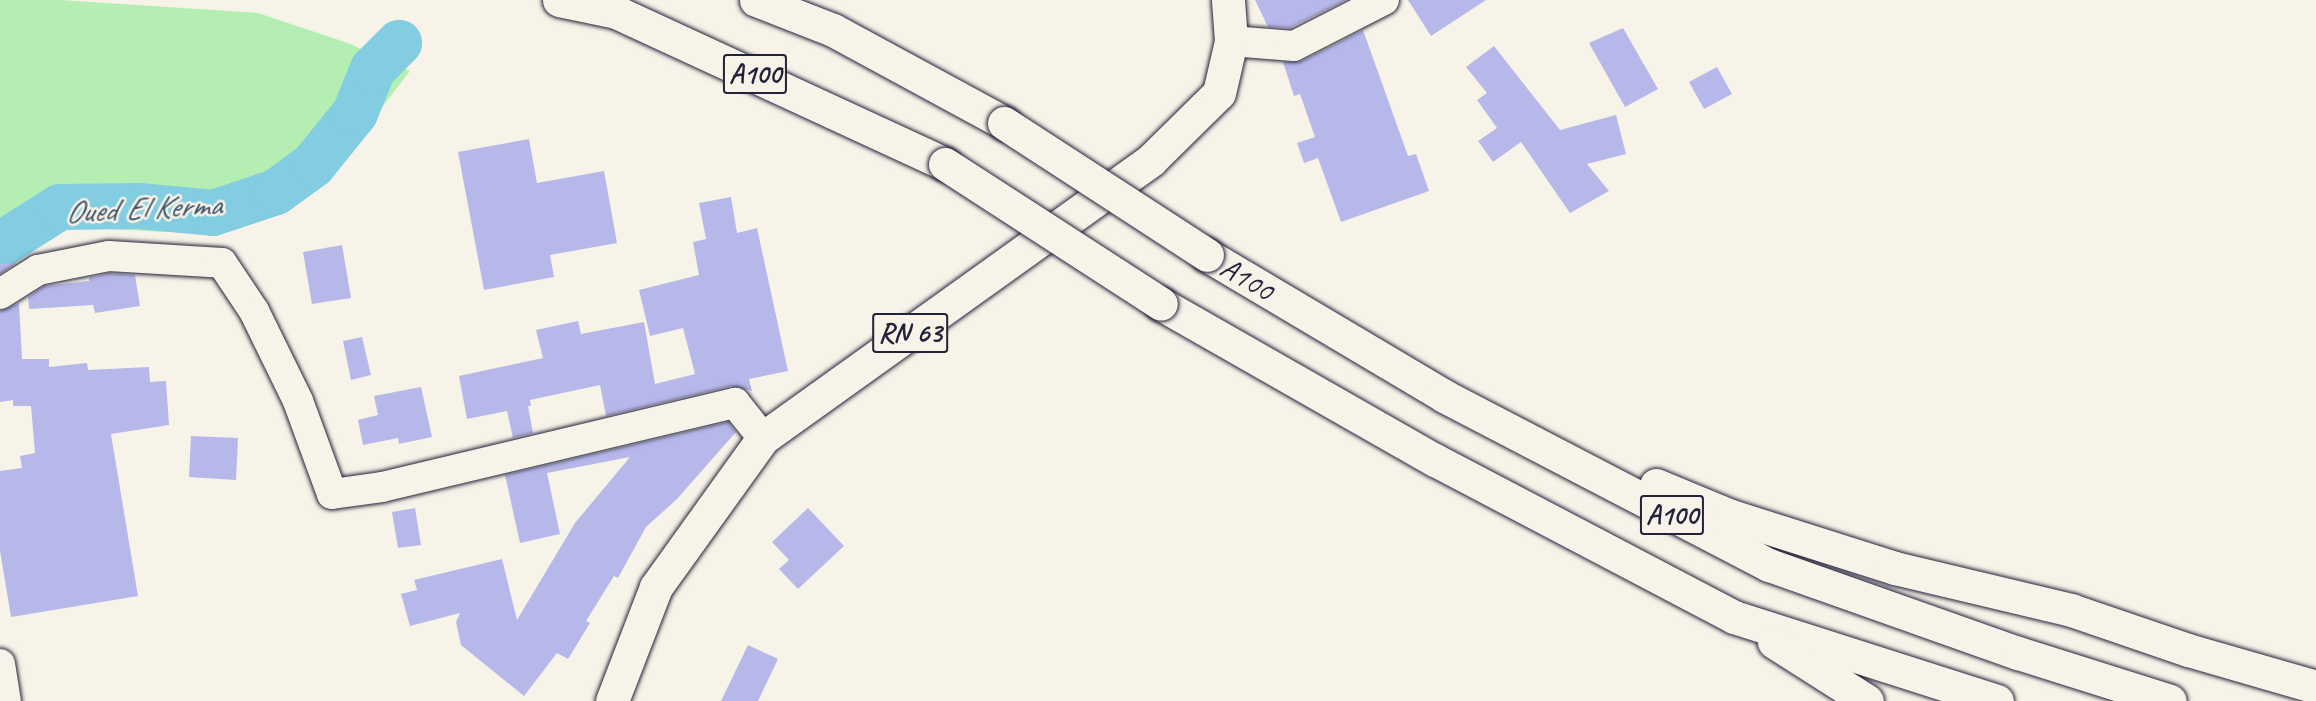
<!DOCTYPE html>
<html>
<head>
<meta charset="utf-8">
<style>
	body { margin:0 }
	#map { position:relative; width:2316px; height:701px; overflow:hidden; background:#f7f3e8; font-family:Caveat,sans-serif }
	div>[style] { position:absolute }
	.green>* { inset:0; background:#b5eeb2 }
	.river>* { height:46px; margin:-23px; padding:0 23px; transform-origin:23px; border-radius:23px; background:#82cde1 }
	.building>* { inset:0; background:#b7b8ea }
	.roads { filter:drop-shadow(0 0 2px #22223b) drop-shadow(0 0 2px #22223b) }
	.street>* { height:30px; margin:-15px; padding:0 15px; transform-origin:15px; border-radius:15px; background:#f7f3e8 }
	.primary>* { height:33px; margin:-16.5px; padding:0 16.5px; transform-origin:16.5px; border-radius:16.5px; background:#f7f3e8 }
	.highway>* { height:33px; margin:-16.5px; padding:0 16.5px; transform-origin:16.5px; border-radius:16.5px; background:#f7f3e8 }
	.bridges { filter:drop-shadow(0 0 2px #22223b) drop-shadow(0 0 2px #22223b) }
	.highway-bridge>* { height:33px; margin:-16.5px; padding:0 16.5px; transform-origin:16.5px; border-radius:16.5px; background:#f7f3e8 }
	span { translate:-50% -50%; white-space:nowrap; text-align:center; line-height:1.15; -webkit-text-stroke:5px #f7f3e8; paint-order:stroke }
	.shield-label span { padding:2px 4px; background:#f7f3e8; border:2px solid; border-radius:4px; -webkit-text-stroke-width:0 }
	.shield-label { font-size:28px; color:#22223b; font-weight:700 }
	.street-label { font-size:30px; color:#22223b }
	.water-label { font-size:32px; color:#3f556d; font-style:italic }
</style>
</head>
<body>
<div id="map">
	<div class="green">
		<i style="clip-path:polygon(0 0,60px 0,258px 13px,348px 43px,410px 71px,342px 159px,249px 219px,165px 232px,69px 227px,0 272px)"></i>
	</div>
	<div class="river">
		<i style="left:0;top:245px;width:71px;rotate:-32.3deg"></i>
		<i style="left:60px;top:207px;width:79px;rotate:-0.7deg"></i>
		<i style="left:139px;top:206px;width:74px;rotate:5.4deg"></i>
		<i style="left:213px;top:213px;width:66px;rotate:-18.4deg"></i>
		<i style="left:276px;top:192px;width:46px;rotate:-36.1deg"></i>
		<i style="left:313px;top:165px;width:67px;rotate:-51.1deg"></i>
		<i style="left:355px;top:113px;width:48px;rotate:-67.8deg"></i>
		<i style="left:373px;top:69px;width:37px;rotate:-45deg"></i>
	</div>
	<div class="building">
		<i style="clip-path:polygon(1255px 0,1346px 0,1290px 28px,1268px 27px)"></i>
		<i style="clip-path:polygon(1408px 0,1486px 0,1431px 36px)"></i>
		<i style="clip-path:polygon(1623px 28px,1658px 89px,1625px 107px,1589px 43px)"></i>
		<i style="clip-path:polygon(1363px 30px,1408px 156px,1416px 154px,1429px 191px,1341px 222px,1318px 158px,1304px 163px,1297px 143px,1315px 137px,1300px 94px,1294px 96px,1283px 62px,1302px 61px)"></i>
		<i style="clip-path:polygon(1494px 46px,1560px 130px,1616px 115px,1626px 154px,1587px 164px,1609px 191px,1570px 213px,1521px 142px,1493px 162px,1478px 141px,1497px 128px,1477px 100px,1487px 93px,1466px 67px)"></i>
		<i style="clip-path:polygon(1717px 67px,1732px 94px,1704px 109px,1689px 82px)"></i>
		<i style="clip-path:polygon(529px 139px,537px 183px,604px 171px,617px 243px,550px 255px,554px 277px,484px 290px,458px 152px)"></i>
		<i style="clip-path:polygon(731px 197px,737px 233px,757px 228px,788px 371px,749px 379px,752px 391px,731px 386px,606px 416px,600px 385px,530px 400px,531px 406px,528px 406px,533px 433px,513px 438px,507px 411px,467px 419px,459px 376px,543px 358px,536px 330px,578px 321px,581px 334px,644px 322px,655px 384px,695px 374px,683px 328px,650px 336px,639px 290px,699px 275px,693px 242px,706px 239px,699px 203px)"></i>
		<i style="clip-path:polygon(342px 245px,351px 298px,312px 304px,303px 252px)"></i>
		<i style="clip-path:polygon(16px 263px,0 274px,0 264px)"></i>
		<i style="clip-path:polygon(110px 273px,135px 275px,140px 306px,95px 313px,93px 305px,29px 309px,28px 297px,44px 286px,89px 281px,89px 278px)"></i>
		<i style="clip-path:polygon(19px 303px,22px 359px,49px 359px,49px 367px,87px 363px,88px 370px,149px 367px,150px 382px,166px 381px,169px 425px,111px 434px,138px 596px,11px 617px,0 551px,0 471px,22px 468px,20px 456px,35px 453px,31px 406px,13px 406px,13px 400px,0 402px,0 311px)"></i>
		<i style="clip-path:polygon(362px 337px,371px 375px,351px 380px,343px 341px)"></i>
		<i style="clip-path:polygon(421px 387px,432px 437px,399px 444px,398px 438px,363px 445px,358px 420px,378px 415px,374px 396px)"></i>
		<i style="clip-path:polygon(728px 422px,736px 432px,677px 499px,646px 527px,618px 578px,614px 576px,586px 621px,590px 623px,568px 659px,557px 653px,524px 696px,461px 645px,456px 622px,460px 613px,410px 626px,401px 594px,417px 590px,414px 580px,502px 559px,517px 620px,575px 523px,630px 457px,547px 473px,560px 534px,520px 543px,505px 475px)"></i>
		<i style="clip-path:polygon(191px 436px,238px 438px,236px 480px,189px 477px)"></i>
		<i style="clip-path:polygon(415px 508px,421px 545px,398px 548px,392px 512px)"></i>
		<i style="clip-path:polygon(808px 508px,844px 546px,798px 589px,779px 569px,789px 560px,772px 542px)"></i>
		<i style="clip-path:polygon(748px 645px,778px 659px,758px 701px,721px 701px)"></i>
	</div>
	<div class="roads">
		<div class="street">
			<i style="left:1231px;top:41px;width:63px;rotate:4.5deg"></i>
			<i style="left:1294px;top:46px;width:101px;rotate:-27.1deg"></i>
			<i style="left:0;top:294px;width:45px;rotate:-32.3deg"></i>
			<i style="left:38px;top:270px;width:72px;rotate:-11.2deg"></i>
			<i style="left:109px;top:256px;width:113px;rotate:3.5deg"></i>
			<i style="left:222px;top:263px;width:58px;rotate:56.3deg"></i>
			<i style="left:254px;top:311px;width:100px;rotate:63.9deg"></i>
			<i style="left:298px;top:401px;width:99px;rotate:69.9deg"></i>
			<i style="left:332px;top:494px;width:50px;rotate:-8deg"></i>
			<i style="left:382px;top:487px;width:363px;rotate:-13.4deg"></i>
			<i style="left:735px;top:403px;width:45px;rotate:51.3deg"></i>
			<i style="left:0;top:664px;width:37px;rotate:81deg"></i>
		</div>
		<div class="primary">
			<i style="left:612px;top:701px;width:122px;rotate:-68.9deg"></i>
			<i style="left:656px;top:587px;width:183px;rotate:-54.3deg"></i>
			<i style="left:763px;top:438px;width:477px;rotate:-35.6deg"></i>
			<i style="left:1151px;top:160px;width:95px;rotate:-44.6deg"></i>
			<i style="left:1219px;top:93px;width:53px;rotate:-77deg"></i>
			<i style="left:1231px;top:41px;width:41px;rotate:-94.2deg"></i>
		</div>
		<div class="highway">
			<i style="left:559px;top:0;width:58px;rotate:11.9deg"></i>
			<i style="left:616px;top:12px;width:362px;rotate:24.8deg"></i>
			<i style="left:756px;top:0;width:83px;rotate:21.3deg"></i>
			<i style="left:833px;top:30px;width:195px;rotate:28.5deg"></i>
			<i style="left:1207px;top:255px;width:276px;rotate:30.7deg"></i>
			<i style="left:1444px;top:396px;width:366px;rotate:27.5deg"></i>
			<i style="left:1769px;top:565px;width:264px;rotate:19.5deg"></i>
			<i style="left:2018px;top:653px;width:159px;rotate:17.5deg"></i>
			<i style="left:1161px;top:304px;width:315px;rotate:29.7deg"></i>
			<i style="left:1435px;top:460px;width:338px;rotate:27.7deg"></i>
			<i style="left:1734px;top:617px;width:276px;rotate:17.7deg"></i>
			<i style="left:1656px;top:485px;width:81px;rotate:22.5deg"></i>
			<i style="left:1731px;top:516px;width:172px;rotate:17.6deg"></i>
			<i style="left:1895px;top:568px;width:181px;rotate:13.4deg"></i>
			<i style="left:2071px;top:610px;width:124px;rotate:18.9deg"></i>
			<i style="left:2188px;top:650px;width:133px;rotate:16.1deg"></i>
			<i style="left:1774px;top:642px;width:110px;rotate:32.4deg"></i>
		</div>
	</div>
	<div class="bridges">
		<div class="highway-bridge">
			<i style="left:1004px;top:123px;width:242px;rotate:33deg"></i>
			<i style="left:945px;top:164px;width:257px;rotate:32.9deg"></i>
		</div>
	</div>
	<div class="shield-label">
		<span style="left:755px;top:74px">A100</span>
		<span style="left:910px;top:333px">RN 63</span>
		<span style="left:1672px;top:515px">A100</span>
	</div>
	<div class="street-label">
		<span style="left:1247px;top:279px;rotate:31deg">A100</span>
	</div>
	<div class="water-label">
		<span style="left:143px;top:209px;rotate:-3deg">Oued El Kerma</span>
	</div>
</div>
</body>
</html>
